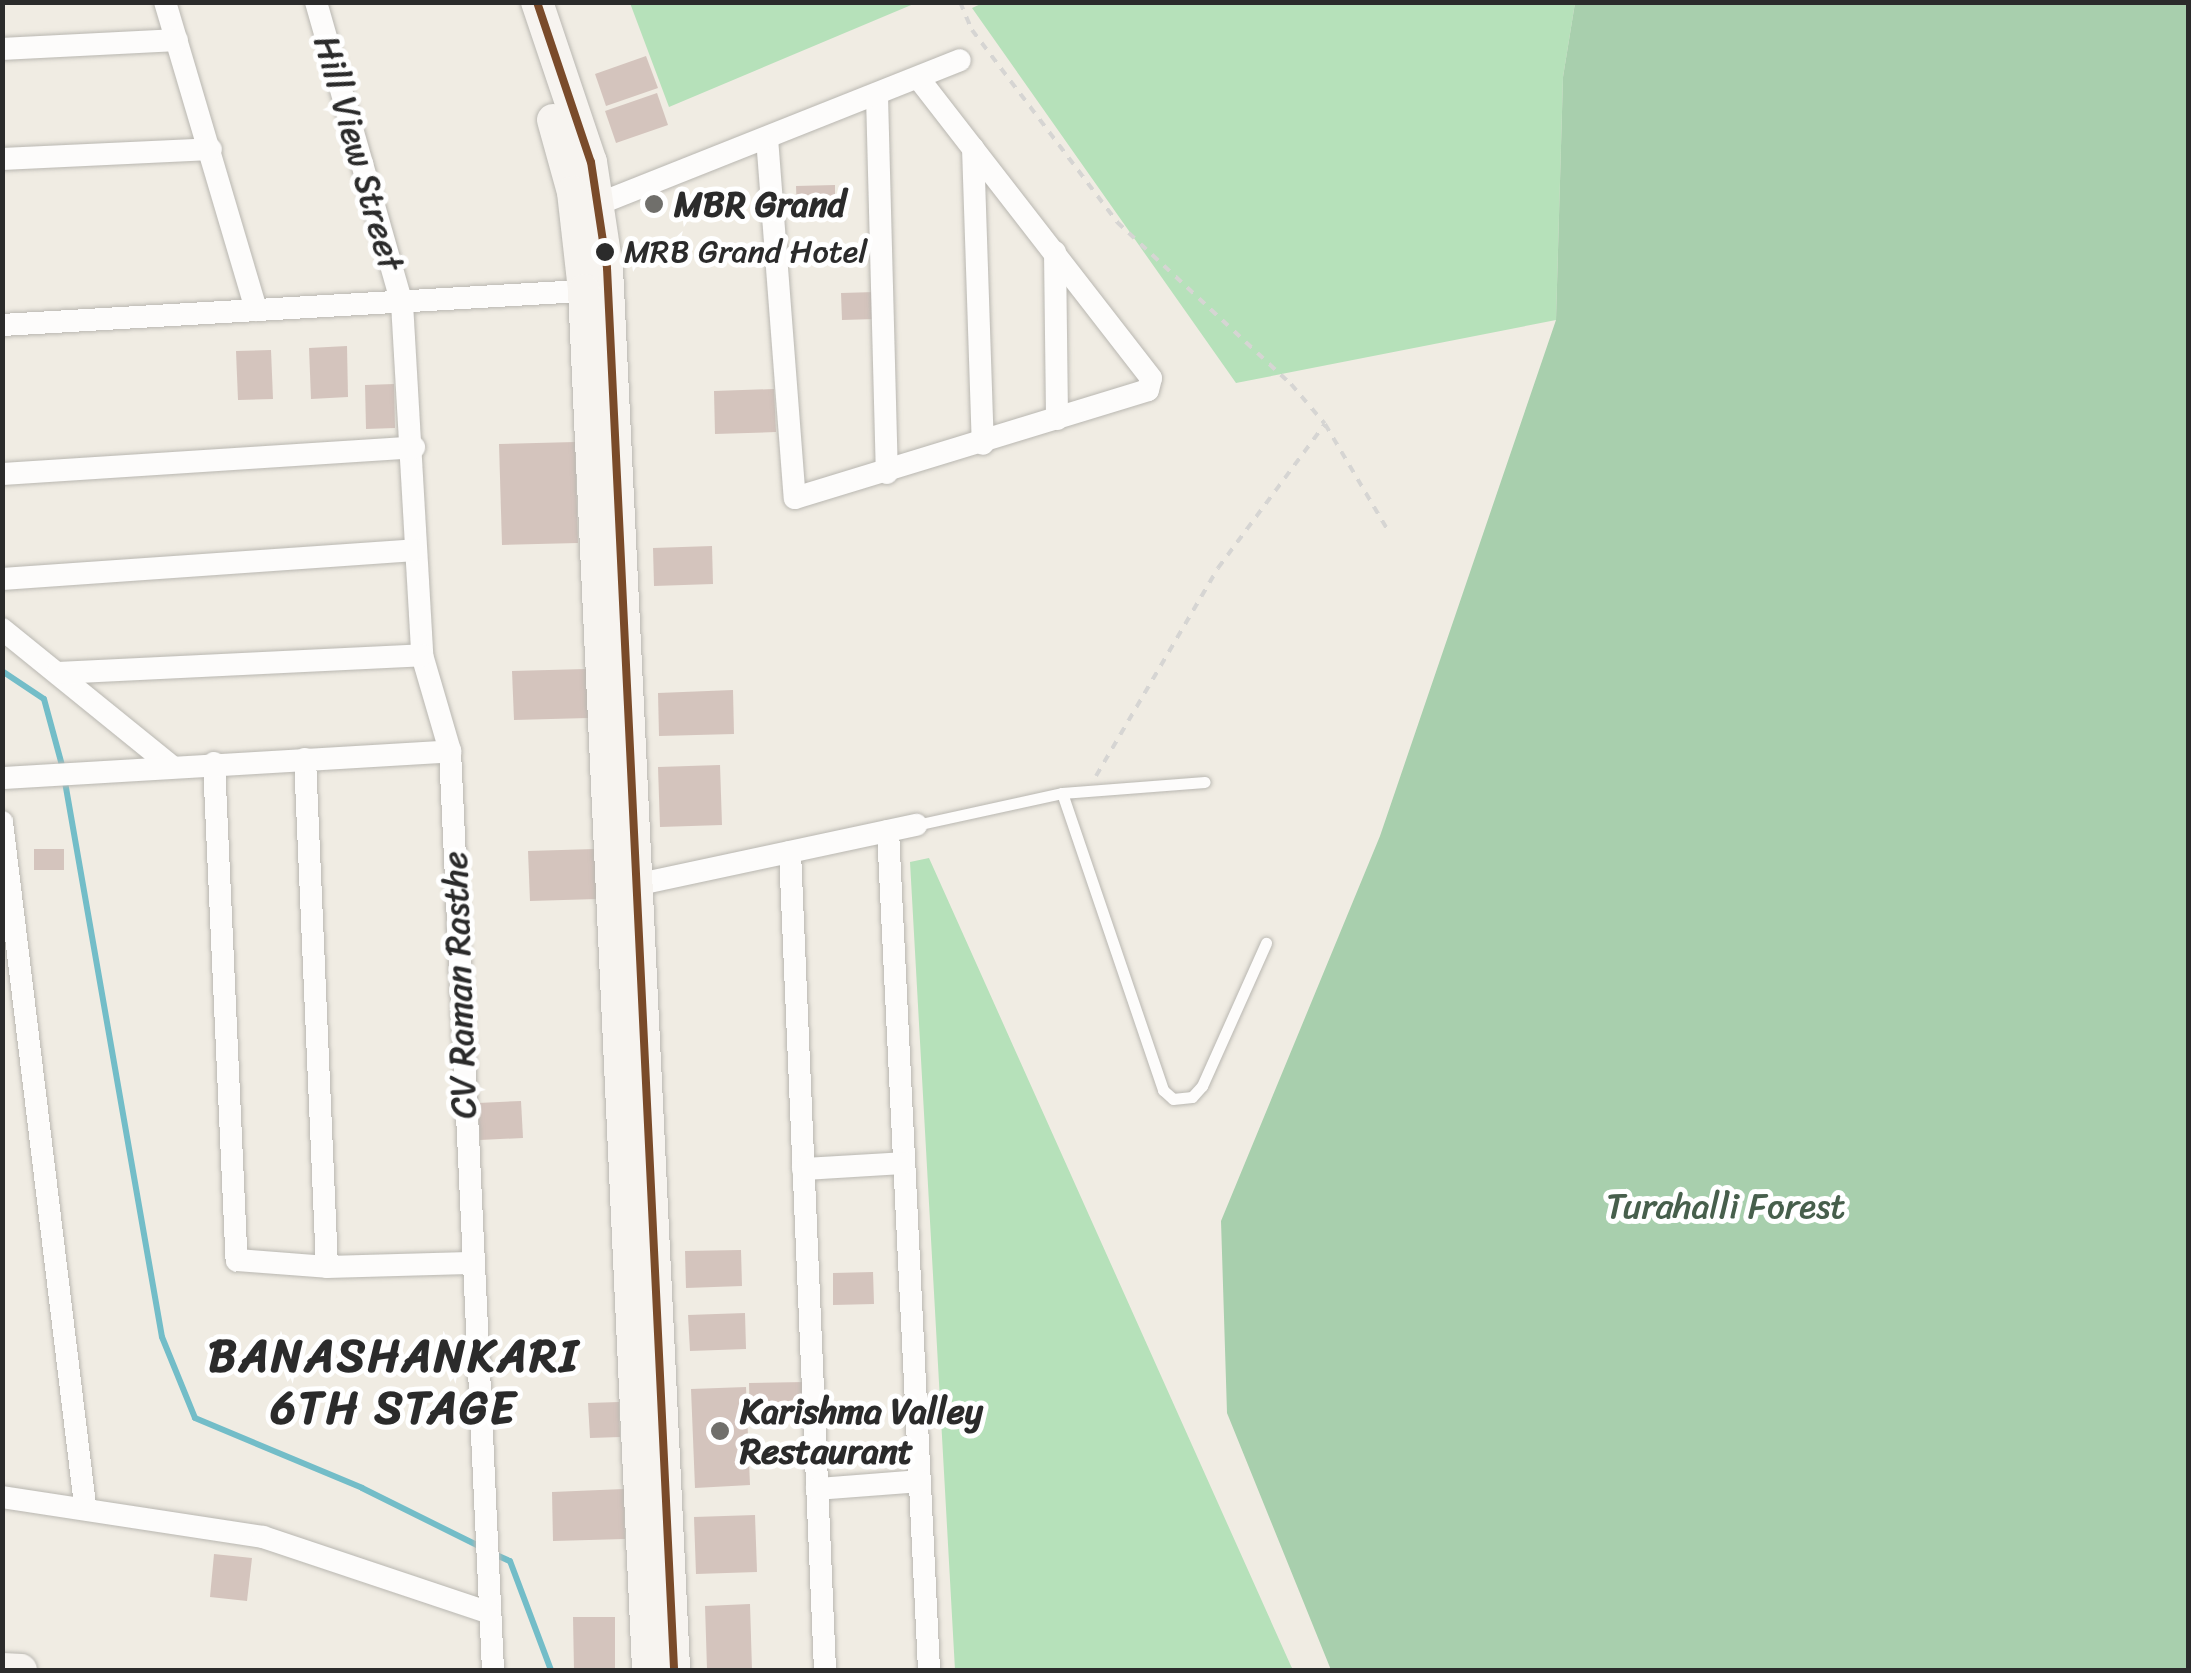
<!DOCTYPE html>
<html>
<head>
<meta charset="utf-8">
<style>
	body { margin:0 }
	#map { position:relative; width:2191px; height:1673px; overflow:hidden; background:#f0ece3; font-family:Sriracha,sans-serif }
	div>[style] { position:absolute }
	.green>* { inset:0; background:#b6e1ba }
	.forest>* { inset:0; background:#a8cfad }
	.stream>* { height:6px; margin:-3px; padding:0 3px; transform-origin:3px; border-radius:3px; background:#73bdc8 }
	.building>* { inset:0; background:#d4c4bd }
	.path>* { height:4px; margin-top:-2px; transform-origin:0; background:repeating-linear-gradient(90deg,#d6d5d3 0 8px,transparent 0 16px) }
	.roads { filter:drop-shadow(0 0 2px #b9b7b1) drop-shadow(0 0 2px #b9b7b1) }
	.lane>* { height:11px; margin:-5.5px; padding:0 5.5px; transform-origin:5.5px; border-radius:5.5px; background:#fdfcfb }
	.street>* { height:22px; margin:-11px; padding:0 11px; transform-origin:11px; border-radius:11px; background:#fdfcfb }
	.secondary>* { height:32px; margin:-16px; padding:0 16px; transform-origin:16px; border-radius:16px; background:#f7f4f0 }
	.bus-1>* { height:8px; margin:-4px; padding:0 4px; transform-origin:4px; border-radius:4px; background:#7a4b2a }
	.dots>* { width:28px; height:28px; translate:-50% -50%; box-sizing:border-box; border:5px solid #fff; border-radius:50% }
	span { translate:-50% -50%; white-space:nowrap; text-align:center; line-height:1.15; -webkit-text-stroke:10px #fff; paint-order:stroke }
	.bus-label { font-size:32px; color:#2b2b2b }
	.left { translate:0 -50%; text-align:left }
	.street-label { font-size:35px; color:#2b2b2b }
	.poi-label { font-size:35px; color:#2b2b2b; font-weight:700 }
	.park-label { font-size:35px; color:#475f4c }
	.district-label { font-size:45px; color:#2b2b2b; font-weight:700; letter-spacing:2.5px }
	.frame { position:absolute; inset:0; border:5px solid #2b2b2b; pointer-events:none }
</style>
</head>
<body>
<div id="map">
	<div class="green">
		<i style="clip-path:polygon(985px 2px,1575px 3px,1563px 77px,1556px 320px,1236px 383px,972px 8px)"></i>
		<i style="clip-path:polygon(630px 3px,916px 3px,669px 107px)"></i>
		<i style="clip-path:polygon(929px 858px,1291px 1666px,1293px 1670px,955px 1670px,910px 862px)"></i>
	</div>
	<div class="forest">
		<i style="clip-path:polygon(1575px 3px,2188px 3px,2188px 1670px,1331px 1670px,1227px 1413px,1221px 1221px,1380px 836px,1556px 320px,1563px 77px)"></i>
	</div>
	<div class="stream">
		<i style="left:2px;top:671px;width:50px;rotate:33.7deg"></i>
		<i style="left:44px;top:699px;width:73px;rotate:74.8deg"></i>
		<i style="left:65px;top:782px;width:563px;rotate:80.09deg"></i>
		<i style="left:162px;top:1337px;width:87px;rotate:67.8deg"></i>
		<i style="left:195px;top:1418px;width:181px;rotate:22.7deg"></i>
		<i style="left:362px;top:1488px;width:135px;rotate:26.4deg"></i>
		<i style="left:494px;top:1554px;width:17px;rotate:24deg"></i>
		<i style="left:510px;top:1561px;width:116px;rotate:69.4deg"></i>
	</div>
	<div class="building">
		<i style="clip-path:polygon(646px 56px,658px 88px,606px 106px,595px 74px)"></i>
		<i style="clip-path:polygon(657px 93px,668px 125px,616px 143px,605px 111px)"></i>
		<i style="clip-path:polygon(835px 185px,835px 210px,797px 211px,796px 186px)"></i>
		<i style="clip-path:polygon(875px 292px,876px 319px,842px 320px,841px 293px)"></i>
		<i style="clip-path:polygon(347px 346px,348px 397px,311px 399px,309px 348px)"></i>
		<i style="clip-path:polygon(271px 350px,273px 399px,238px 400px,236px 351px)"></i>
		<i style="clip-path:polygon(394px 384px,395px 428px,366px 429px,365px 385px)"></i>
		<i style="clip-path:polygon(774px 389px,776px 432px,715px 434px,714px 391px)"></i>
		<i style="clip-path:polygon(575px 442px,578px 543px,502px 545px,499px 444px)"></i>
		<i style="clip-path:polygon(712px 546px,713px 584px,654px 586px,653px 548px)"></i>
		<i style="clip-path:polygon(586px 669px,588px 718px,514px 720px,512px 671px)"></i>
		<i style="clip-path:polygon(733px 690px,734px 734px,659px 736px,658px 693px)"></i>
		<i style="clip-path:polygon(720px 765px,722px 825px,660px 827px,658px 767px)"></i>
		<i style="clip-path:polygon(34px 849px,64px 849px,64px 870px,34px 870px)"></i>
		<i style="clip-path:polygon(595px 849px,597px 899px,530px 901px,528px 851px)"></i>
		<i style="clip-path:polygon(521px 1101px,523px 1138px,480px 1140px,478px 1103px)"></i>
		<i style="clip-path:polygon(741px 1250px,742px 1286px,686px 1288px,685px 1251px)"></i>
		<i style="clip-path:polygon(873px 1272px,874px 1304px,833px 1305px,833px 1273px)"></i>
		<i style="clip-path:polygon(745px 1313px,746px 1349px,690px 1351px,688px 1315px)"></i>
		<i style="clip-path:polygon(806px 1382px,807px 1422px,750px 1423px,749px 1383px)"></i>
		<i style="clip-path:polygon(746px 1387px,750px 1485px,695px 1488px,691px 1389px)"></i>
		<i style="clip-path:polygon(619px 1402px,620px 1437px,590px 1438px,588px 1403px)"></i>
		<i style="clip-path:polygon(624px 1489px,625px 1539px,553px 1541px,552px 1492px)"></i>
		<i style="clip-path:polygon(755px 1515px,757px 1572px,696px 1574px,694px 1517px)"></i>
		<i style="clip-path:polygon(214px 1554px,252px 1558px,247px 1601px,210px 1597px)"></i>
		<i style="clip-path:polygon(750px 1604px,752px 1670px,707px 1670px,705px 1606px)"></i>
		<i style="clip-path:polygon(573px 1617px,615px 1617px,615px 1670px,574px 1670px)"></i>
	</div>
	<div class="path">
		<i style="left:960px;top:2px;width:30px;rotate:67deg"></i>
		<i style="left:972px;top:30px;width:241px;rotate:52.9deg"></i>
		<i style="left:1117px;top:222px;width:238px;rotate:43deg"></i>
		<i style="left:1291px;top:384px;width:52px;rotate:49.6deg"></i>
		<i style="left:1325px;top:424px;width:122px;rotate:59.4deg"></i>
		<i style="left:1096px;top:776px;width:241px;rotate:-59.6deg"></i>
		<i style="left:1218px;top:568px;width:179px;rotate:-53.4deg"></i>
	</div>
	<div class="roads">
		<div class="lane">
			<i style="left:1062px;top:793px;width:314px;rotate:71.2deg"></i>
			<i style="left:1163px;top:1090px;width:13px;rotate:42deg"></i>
			<i style="left:1173px;top:1099px;width:19px;rotate:-6deg"></i>
			<i style="left:1192px;top:1097px;width:15px;rotate:-48deg"></i>
			<i style="left:1202px;top:1086px;width:157px;rotate:-65.9deg"></i>
			<i style="left:916px;top:825px;width:149px;rotate:-12.4deg"></i>
			<i style="left:1062px;top:793px;width:143px;rotate:-4.4deg"></i>
		</div>
		<div class="street">
			<i style="left:165px;top:2px;width:321px;rotate:73.5deg"></i>
			<i style="left:316px;top:2px;width:313px;rotate:74.1deg"></i>
			<i style="left:402px;top:303px;width:353px;rotate:86.7deg"></i>
			<i style="left:422px;top:655px;width:100px;rotate:73.7deg"></i>
			<i style="left:450px;top:751px;width:920px;rotate:87.32deg"></i>
			<i style="left:2px;top:49px;width:175px;rotate:-2.9deg"></i>
			<i style="left:877px;top:96px;width:377px;rotate:88.5deg"></i>
			<i style="left:767px;top:138px;width:361px;rotate:85.6deg"></i>
			<i style="left:795px;top:498px;width:369px;rotate:-17deg"></i>
			<i style="left:1148px;top:390px;width:12px;rotate:-76deg"></i>
			<i style="left:1151px;top:378px;width:380px;rotate:-127.8deg"></i>
			<i style="left:973px;top:148px;width:296px;rotate:88.1deg"></i>
			<i style="left:2px;top:159px;width:209px;rotate:-2.7deg"></i>
			<i style="left:601px;top:203px;width:386px;rotate:-21.7deg"></i>
			<i style="left:1055px;top:252px;width:167px;rotate:89.3deg"></i>
			<i style="left:2px;top:325px;width:597px;rotate:-3.36deg"></i>
			<i style="left:2px;top:474px;width:413px;rotate:-3.7deg"></i>
			<i style="left:2px;top:579px;width:414px;rotate:-4deg"></i>
			<i style="left:2px;top:629px;width:218px;rotate:39deg"></i>
			<i style="left:58px;top:673px;width:364px;rotate:-2.8deg"></i>
			<i style="left:305px;top:759px;width:508px;rotate:87.52deg"></i>
			<i style="left:214px;top:763px;width:498px;rotate:87.4deg"></i>
			<i style="left:237px;top:1260px;width:90px;rotate:4.4deg"></i>
			<i style="left:327px;top:1267px;width:142px;rotate:-1.6deg"></i>
			<i style="left:2px;top:778px;width:449px;rotate:-3.4deg"></i>
			<i style="left:2px;top:822px;width:688px;rotate:83.07deg"></i>
			<i style="left:888px;top:831px;width:840px;rotate:87.2deg"></i>
			<i style="left:790px;top:852px;width:819px;rotate:87.55deg"></i>
			<i style="left:626px;top:887px;width:297px;rotate:-12.1deg"></i>
			<i style="left:803px;top:1169px;width:101px;rotate:-3.4deg"></i>
			<i style="left:817px;top:1489px;width:103px;rotate:-4.4deg"></i>
			<i style="left:2px;top:1497px;width:264px;rotate:8.7deg"></i>
			<i style="left:263px;top:1537px;width:239px;rotate:18.5deg"></i>
		</div>
		<div class="secondary">
			<i style="left:537px;top:2px;width:169px;rotate:71.4deg"></i>
			<i style="left:591px;top:162px;width:107px;rotate:81.4deg"></i>
			<i style="left:607px;top:268px;width:1404px;rotate:87.26deg"></i>
			<i style="left:553px;top:120px;width:75px;rotate:74.5deg"></i>
			<i style="left:573px;top:192px;width:99px;rotate:83.6deg"></i>
			<i style="left:584px;top:290px;width:1381px;rotate:87.34deg"></i>
			<i style="left:2px;top:1669px;width:19px;rotate:3deg"></i>
		</div>
	</div>
	<div class="bus-1">
		<i style="left:537px;top:2px;width:169px;rotate:71.4deg"></i>
		<i style="left:591px;top:162px;width:107px;rotate:81.4deg"></i>
		<i style="left:607px;top:268px;width:1404px;rotate:87.26deg"></i>
	</div>
	<div class="dots">
		<i style="left:654px;top:204px;background:#706f6b"></i>
		<i style="left:605px;top:252px;background:#2b2b2b"></i>
		<i style="left:720px;top:1431px;background:#706f6b"></i>
	</div>
	<div class="bus-label">
		<span class="left" style="left:624px;top:252px">MRB Grand Hotel</span>
	</div>
	<div class="street-label">
		<span style="left:359px;top:153px;rotate:74deg">Hill View Street</span>
		<span style="left:459px;top:985px;rotate:-92deg">CV Raman Rasthe</span>
	</div>
	<div class="poi-label">
		<span class="left" style="left:674px;top:204px">MBR Grand</span>
		<span class="left" style="left:740px;top:1431px">Karishma Valley<br>Restaurant</span>
	</div>
	<div class="park-label">
		<span style="left:1726px;top:1206px">Turahalli Forest</span>
	</div>
	<div class="district-label">
		<span style="left:394px;top:1383px">BANASHANKARI<br>6TH STAGE</span>
	</div>
	<div class="frame"></div>
</div>
</body>
</html>
